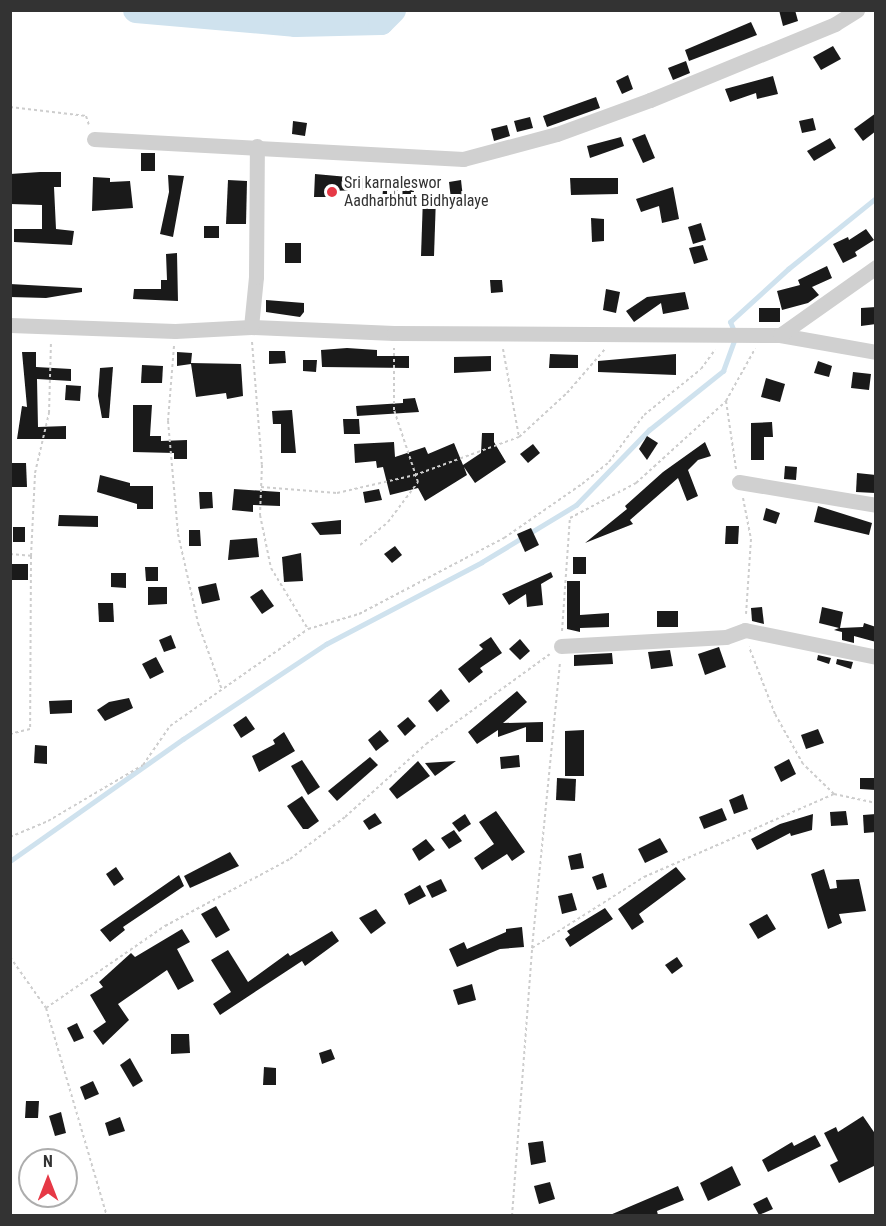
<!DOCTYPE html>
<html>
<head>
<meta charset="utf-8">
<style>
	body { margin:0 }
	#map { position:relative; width:886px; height:1226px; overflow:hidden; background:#fff; font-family:"Roboto Condensed",sans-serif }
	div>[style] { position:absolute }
	.stream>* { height:4.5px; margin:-2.25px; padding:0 2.25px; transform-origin:2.25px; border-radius:2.25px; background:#cfe2ee }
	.river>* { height:26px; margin:-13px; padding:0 13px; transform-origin:13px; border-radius:13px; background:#cfe2ee }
	.building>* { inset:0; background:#1a1a1a }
	.path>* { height:2px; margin-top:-1px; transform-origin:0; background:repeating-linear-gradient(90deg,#cdcdcd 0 3px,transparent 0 6px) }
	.minor>* { height:15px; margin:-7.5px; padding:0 7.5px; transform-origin:7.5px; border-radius:7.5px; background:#d0d0d0 }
	.dots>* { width:16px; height:16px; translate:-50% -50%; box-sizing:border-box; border:3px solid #fff; border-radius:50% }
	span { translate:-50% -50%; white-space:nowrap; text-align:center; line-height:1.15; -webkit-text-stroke:6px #fff; paint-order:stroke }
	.poi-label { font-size:16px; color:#333 }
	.left { translate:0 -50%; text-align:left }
	.frame { position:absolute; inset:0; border:12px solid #333; pointer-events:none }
	.north { position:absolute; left:18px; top:1148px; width:60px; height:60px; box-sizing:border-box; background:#fff; border:2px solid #adadad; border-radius:50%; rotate:0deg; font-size:16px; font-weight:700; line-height:24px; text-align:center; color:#333 }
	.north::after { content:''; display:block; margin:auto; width:21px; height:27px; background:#e63946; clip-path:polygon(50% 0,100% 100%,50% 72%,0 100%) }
</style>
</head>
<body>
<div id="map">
	<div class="stream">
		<i style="left:10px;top:861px;width:212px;rotate:-35.2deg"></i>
		<i style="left:183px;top:739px;width:172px;rotate:-33.6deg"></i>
		<i style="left:326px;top:644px;width:176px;rotate:-27.7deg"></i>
		<i style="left:482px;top:562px;width:110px;rotate:-31.2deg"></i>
		<i style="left:576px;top:505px;width:105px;rotate:-45.8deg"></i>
		<i style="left:649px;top:430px;width:95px;rotate:-38.6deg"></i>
		<i style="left:723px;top:371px;width:37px;rotate:-70deg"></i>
		<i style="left:736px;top:336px;width:15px;rotate:-113deg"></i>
		<i style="left:730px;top:322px;width:79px;rotate:-42.4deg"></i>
		<i style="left:788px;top:269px;width:113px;rotate:-38.9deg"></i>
	</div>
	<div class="river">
		<i style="left:136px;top:10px;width:161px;rotate:5deg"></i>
		<i style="left:296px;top:24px;width:85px;rotate:-1.3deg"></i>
		<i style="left:381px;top:22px;width:17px;rotate:-45deg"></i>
	</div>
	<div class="building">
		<i style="clip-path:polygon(779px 10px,795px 10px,798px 21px,783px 26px)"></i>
		<i style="clip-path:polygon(751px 22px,757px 35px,689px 61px,685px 50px)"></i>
		<i style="clip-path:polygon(833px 46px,841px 59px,821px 70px,813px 57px)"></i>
		<i style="clip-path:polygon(686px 61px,690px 73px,673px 80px,668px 68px)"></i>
		<i style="clip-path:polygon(628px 75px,633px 89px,622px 94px,616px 81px)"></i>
		<i style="clip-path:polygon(773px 76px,778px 94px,757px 99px,756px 93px,730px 102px,725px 89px)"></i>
		<i style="clip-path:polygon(596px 97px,600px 108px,547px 127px,543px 116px)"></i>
		<i style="clip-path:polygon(876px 113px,876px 131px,863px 141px,854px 129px)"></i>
		<i style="clip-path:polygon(530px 117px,533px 128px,517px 132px,514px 121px)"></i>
		<i style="clip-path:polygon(813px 118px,816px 130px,802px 133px,799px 121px)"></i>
		<i style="clip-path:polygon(293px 121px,307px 123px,305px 136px,292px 134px)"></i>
		<i style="clip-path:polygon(507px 125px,510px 136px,494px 141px,491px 129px)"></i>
		<i style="clip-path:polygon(645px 134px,655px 158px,643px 163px,632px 139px)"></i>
		<i style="clip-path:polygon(621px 137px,624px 146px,590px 158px,587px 146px)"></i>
		<i style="clip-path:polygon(830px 138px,836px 148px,814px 161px,807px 151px)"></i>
		<i style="clip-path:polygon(141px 153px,155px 153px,155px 171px,141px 171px)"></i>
		<i style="clip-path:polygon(40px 172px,61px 172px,61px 187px,54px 187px,56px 229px,74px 231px,72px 245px,14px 242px,14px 229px,42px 229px,42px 205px,10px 204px,10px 174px)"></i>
		<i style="clip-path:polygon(315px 174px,370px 179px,369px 190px,327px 191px,327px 197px,314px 197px)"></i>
		<i style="clip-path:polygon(168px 175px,184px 176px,173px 237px,160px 234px,169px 192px)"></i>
		<i style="clip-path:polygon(93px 177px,110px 178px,110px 182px,130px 181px,133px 208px,92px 211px)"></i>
		<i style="clip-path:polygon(570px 178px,618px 178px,618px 194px,571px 195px)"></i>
		<i style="clip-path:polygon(228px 180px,247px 181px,246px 224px,226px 224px)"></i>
		<i style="clip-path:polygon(461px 180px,463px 198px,451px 199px,449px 182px)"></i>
		<i style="clip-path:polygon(673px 187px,679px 219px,662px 223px,659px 206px,641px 212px,636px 199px)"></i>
		<i style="clip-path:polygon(383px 189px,414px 190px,413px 203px,382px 202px)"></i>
		<i style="clip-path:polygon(423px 197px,436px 197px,434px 256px,421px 256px)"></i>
		<i style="clip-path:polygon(591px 218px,604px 219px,604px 241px,592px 242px)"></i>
		<i style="clip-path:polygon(701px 223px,706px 240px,693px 244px,688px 227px)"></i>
		<i style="clip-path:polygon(204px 226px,219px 226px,219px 238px,204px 238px)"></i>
		<i style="clip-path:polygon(866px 229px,874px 240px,855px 252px,857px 256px,843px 263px,833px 244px,848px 237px,849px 240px)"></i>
		<i style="clip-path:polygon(285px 243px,301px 243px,301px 263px,285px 263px)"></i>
		<i style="clip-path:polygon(703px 245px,708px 260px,694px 264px,689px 248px)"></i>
		<i style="clip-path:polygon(177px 253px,178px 301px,133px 299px,134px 289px,161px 289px,161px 280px,167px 280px,166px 254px)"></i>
		<i style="clip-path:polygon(827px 266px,832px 278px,812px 287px,819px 295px,808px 303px,782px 310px,777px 291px,800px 285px,798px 280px)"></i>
		<i style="clip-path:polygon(490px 280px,502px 280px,503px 292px,491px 293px)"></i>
		<i style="clip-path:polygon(10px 284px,82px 288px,82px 292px,46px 298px,10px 297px)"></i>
		<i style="clip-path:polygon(606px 289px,620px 292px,616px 313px,603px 310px)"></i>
		<i style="clip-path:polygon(685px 292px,689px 309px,663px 314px,661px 303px,634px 322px,626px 311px,647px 297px)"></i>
		<i style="clip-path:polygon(266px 300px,304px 303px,304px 312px,300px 317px,266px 312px)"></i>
		<i style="clip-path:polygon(876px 307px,876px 324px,861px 326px,861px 308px)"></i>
		<i style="clip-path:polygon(759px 308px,780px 308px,780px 322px,759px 322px)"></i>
		<i style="clip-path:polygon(347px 348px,377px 350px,377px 356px,409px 356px,409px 368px,322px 367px,321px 350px)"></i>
		<i style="clip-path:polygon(269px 351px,285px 351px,286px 363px,269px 364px)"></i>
		<i style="clip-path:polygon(22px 352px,36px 352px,36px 367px,71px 369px,71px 381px,37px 379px,38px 427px,66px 426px,66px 439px,17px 439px,22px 406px,27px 407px)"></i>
		<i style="clip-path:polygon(177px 352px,192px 353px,191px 363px,241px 364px,243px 396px,227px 399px,226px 393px,196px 397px,191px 364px,177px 366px)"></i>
		<i style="clip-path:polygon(550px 354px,578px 355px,578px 368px,549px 368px)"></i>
		<i style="clip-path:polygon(676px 354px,676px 375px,598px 372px,598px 361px)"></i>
		<i style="clip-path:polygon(491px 356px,491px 371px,454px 373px,454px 357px)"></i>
		<i style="clip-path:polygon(303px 360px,317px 360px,316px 372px,303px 371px)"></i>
		<i style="clip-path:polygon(818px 361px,832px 366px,829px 377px,814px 373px)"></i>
		<i style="clip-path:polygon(142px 365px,163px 366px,162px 383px,141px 383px)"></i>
		<i style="clip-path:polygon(113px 367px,109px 418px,102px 418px,98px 396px,100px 368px)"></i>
		<i style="clip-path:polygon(853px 372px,871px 374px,869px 390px,851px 388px)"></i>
		<i style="clip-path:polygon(766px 378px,785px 384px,780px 402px,761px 397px)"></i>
		<i style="clip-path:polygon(66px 385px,81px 386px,80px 401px,65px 400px)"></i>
		<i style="clip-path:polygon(415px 398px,419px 412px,357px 416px,356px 406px,403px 403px,403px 399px)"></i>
		<i style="clip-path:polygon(133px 405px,152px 405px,150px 436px,161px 436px,161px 441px,187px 440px,187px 459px,174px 459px,174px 453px,133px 452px)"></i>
		<i style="clip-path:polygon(292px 410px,296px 453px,281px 453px,281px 424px,273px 424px,272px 411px)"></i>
		<i style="clip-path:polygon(343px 419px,359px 419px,360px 434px,344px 434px)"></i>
		<i style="clip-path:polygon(772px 422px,773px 437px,764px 437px,764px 460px,751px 460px,751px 423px)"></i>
		<i style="clip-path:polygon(482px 433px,494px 433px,494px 442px,506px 462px,475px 483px,464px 467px,467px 475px,425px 501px,418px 488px,390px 495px,383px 467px,377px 468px,376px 461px,355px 463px,354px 444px,394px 442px,395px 457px,425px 447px,428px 454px,454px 443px,463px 465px,481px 453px)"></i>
		<i style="clip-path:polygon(647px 436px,658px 443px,647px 460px,639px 449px)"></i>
		<i style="clip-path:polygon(705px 442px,711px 456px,698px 460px,688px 470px,698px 496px,687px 501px,678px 478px,630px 520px,633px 524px,585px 543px,627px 509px,625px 506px,663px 472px)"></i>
		<i style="clip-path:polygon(533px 444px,540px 453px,528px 463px,520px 454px)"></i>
		<i style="clip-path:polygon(10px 463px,26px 463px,27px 487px,10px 487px)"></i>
		<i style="clip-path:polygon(785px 466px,797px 467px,796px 480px,784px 479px)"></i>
		<i style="clip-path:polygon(857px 473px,876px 475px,875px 493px,856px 492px)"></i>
		<i style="clip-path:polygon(100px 475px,130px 483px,130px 486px,153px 486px,153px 509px,137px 509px,137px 504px,97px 492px)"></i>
		<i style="clip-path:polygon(234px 489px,280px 492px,280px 506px,253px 505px,253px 512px,232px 510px)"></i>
		<i style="clip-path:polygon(379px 489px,382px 500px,365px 503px,363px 492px)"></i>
		<i style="clip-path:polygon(199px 492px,212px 492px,213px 508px,200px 509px)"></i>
		<i style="clip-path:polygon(818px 506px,872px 523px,869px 535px,814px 522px)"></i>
		<i style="clip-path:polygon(766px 508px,780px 513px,776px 524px,763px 520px)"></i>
		<i style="clip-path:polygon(59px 515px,98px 516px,98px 527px,58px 526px)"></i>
		<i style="clip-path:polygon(341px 520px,341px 534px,320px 535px,311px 523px)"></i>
		<i style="clip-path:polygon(726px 526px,739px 526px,738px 544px,725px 544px)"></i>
		<i style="clip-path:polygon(13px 527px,25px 527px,25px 542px,13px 542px)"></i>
		<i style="clip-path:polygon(531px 528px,539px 545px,525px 552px,517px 534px)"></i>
		<i style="clip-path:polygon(189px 530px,200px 530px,201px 546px,189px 546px)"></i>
		<i style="clip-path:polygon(257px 538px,259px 557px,228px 560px,230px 540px)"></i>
		<i style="clip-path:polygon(395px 546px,402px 555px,392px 563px,384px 554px)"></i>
		<i style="clip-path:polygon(301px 553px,303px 581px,284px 582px,282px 557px)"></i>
		<i style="clip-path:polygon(573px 557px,586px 557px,586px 574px,573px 574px)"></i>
		<i style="clip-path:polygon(10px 564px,28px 564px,28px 580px,10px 580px)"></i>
		<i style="clip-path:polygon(145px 567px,158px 567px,158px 581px,146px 581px)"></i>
		<i style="clip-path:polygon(551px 572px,553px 577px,541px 584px,543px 605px,527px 607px,526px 594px,509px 605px,502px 594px)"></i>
		<i style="clip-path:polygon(111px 573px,126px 573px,126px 588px,111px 587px)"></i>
		<i style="clip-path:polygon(567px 581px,580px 581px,580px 615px,609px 613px,609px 627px,580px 628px,580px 632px,567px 629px)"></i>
		<i style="clip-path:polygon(216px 583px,220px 600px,202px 604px,198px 587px)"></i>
		<i style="clip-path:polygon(148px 587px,167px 587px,167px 604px,148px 605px)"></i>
		<i style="clip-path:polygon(262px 589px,274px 606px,262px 614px,250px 597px)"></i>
		<i style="clip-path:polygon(98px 603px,113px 603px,114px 622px,99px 622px)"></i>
		<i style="clip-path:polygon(762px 607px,764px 624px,752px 621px,751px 608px)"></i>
		<i style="clip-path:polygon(822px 607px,843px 612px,840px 628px,863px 627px,864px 623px,876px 627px,876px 642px,854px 636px,854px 643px,842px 640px,842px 632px,834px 630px,839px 628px,819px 623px)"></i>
		<i style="clip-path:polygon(657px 611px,678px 611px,678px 627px,657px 627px)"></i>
		<i style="clip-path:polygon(171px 635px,176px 648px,164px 652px,159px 640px)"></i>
		<i style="clip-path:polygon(491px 637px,502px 653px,480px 668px,483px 672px,469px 683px,458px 669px,483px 649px,479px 645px)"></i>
		<i style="clip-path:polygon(520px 639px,530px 651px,520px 660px,509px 649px)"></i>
		<i style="clip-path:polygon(719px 647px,726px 667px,705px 675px,698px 654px)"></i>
		<i style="clip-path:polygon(670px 650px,673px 666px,651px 669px,648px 652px)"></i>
		<i style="clip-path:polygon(612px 653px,613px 664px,574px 666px,574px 655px)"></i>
		<i style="clip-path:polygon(818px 655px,831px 658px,829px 664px,817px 660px)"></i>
		<i style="clip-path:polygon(156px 657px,164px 672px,150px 679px,142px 664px)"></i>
		<i style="clip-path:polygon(837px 659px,853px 662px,851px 669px,836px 664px)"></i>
		<i style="clip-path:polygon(441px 689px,450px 701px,437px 712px,428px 701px)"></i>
		<i style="clip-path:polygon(517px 691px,527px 702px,503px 723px,543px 722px,543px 742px,526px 742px,526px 727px,498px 737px,498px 730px,477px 744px,468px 732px)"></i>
		<i style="clip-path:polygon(129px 698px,133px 708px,105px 721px,97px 710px,109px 702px)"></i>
		<i style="clip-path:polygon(72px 700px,72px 713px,50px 714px,49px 701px)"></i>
		<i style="clip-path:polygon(246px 716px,255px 729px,241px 738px,233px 725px)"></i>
		<i style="clip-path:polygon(408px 717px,416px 726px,405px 736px,397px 726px)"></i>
		<i style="clip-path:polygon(818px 729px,824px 743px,806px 749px,801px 735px)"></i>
		<i style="clip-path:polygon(380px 730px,389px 741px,376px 751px,368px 740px)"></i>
		<i style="clip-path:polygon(584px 730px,584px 776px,565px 776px,565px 731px)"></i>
		<i style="clip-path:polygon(284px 732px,295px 751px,259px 772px,252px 756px,275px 744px,273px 740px)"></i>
		<i style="clip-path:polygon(35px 745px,47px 746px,47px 764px,34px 763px)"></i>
		<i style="clip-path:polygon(519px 755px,520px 767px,501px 769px,500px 757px)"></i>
		<i style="clip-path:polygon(370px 757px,378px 765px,337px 801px,328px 791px)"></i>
		<i style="clip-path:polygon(789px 759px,796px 774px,781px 782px,774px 767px)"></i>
		<i style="clip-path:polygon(302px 760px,320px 787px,308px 795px,291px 766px)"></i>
		<i style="clip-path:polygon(418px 761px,430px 776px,397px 799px,389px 789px)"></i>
		<i style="clip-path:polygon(456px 761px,435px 776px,425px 763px)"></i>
		<i style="clip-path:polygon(557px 778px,576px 779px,575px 801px,556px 800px)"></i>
		<i style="clip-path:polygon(860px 778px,876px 778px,876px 790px,860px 789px)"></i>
		<i style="clip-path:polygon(743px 794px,748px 809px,734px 814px,729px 800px)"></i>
		<i style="clip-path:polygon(302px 796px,319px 821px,308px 829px,303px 829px,287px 806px)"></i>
		<i style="clip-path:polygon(722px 808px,727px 820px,704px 829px,699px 817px)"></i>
		<i style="clip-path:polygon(496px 811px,525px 852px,512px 861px,507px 854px,482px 870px,474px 858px,494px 844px,479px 822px)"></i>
		<i style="clip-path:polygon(846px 811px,848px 825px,831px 826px,830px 812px)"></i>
		<i style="clip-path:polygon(375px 813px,382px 823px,369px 830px,363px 821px)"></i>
		<i style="clip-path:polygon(465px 814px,471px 824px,459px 832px,452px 823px)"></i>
		<i style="clip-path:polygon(813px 814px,812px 830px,791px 836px,790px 833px,757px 850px,751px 839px,780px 824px)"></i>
		<i style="clip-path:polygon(876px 814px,876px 832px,864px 833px,863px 815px)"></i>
		<i style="clip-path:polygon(454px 830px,462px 841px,449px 849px,441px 838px)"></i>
		<i style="clip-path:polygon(660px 838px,668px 852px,645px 863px,638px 849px)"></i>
		<i style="clip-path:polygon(426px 839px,435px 850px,419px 861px,412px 849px)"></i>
		<i style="clip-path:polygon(230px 852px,239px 866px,190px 888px,184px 876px)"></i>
		<i style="clip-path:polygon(581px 853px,584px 868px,571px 870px,568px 856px)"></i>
		<i style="clip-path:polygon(116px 867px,124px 879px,114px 886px,106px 874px)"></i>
		<i style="clip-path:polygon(676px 867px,686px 879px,639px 914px,644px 922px,632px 930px,618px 909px)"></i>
		<i style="clip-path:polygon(824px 869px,830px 889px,837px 888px,836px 880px,859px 879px,866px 911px,839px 914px,842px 923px,828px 929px,811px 874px)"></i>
		<i style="clip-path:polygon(603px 873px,607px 887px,597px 890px,592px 877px)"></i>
		<i style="clip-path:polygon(179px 875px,184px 886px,123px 927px,125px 930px,110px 942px,100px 930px)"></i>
		<i style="clip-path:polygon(441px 879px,447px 891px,432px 898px,426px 886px)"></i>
		<i style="clip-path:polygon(420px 885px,426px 896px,409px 905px,404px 894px)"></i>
		<i style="clip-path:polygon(572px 893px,577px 910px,562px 914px,558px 896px)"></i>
		<i style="clip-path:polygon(216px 906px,230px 930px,216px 938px,201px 914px)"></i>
		<i style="clip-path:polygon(605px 908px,613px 919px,570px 947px,565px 939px,570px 935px,567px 931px)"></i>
		<i style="clip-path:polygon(376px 909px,386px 923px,371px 934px,359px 918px)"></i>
		<i style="clip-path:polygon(767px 914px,776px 929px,758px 939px,749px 924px)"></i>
		<i style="clip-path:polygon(522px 927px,524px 947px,500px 949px,457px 967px,449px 949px,464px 942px,467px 949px,506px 932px,506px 929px)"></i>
		<i style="clip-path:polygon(182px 929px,190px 942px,177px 949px,194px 981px,178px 990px,167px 970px,118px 1004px,129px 1020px,103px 1045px,93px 1031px,106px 1022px,90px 995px,103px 987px,99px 982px,131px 953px,135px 957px)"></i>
		<i style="clip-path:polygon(332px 931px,339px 941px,305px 966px,302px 961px,220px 1015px,213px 1004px,231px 992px,211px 960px,228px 950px,248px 982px,288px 953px,290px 956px)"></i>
		<i style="clip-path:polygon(677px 957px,683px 966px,672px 974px,665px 965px)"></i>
		<i style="clip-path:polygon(472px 984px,476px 1000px,458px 1005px,453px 990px)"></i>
		<i style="clip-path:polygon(77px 1023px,84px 1038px,74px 1042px,67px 1028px)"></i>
		<i style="clip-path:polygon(171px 1034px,189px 1034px,190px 1053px,171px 1054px)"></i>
		<i style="clip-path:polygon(331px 1049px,335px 1059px,322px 1064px,319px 1053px)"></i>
		<i style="clip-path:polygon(130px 1058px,143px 1081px,133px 1087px,120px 1065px)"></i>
		<i style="clip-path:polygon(264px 1067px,276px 1068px,276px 1085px,263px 1085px)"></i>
		<i style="clip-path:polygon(93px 1081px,99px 1094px,85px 1100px,80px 1087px)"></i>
		<i style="clip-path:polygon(26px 1101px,39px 1101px,38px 1118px,25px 1118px)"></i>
		<i style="clip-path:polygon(61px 1112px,66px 1133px,55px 1136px,49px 1116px)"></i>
		<i style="clip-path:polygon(863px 1116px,876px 1135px,876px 1165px,839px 1183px,830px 1165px,838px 1161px,824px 1133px,836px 1127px,838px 1132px)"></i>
		<i style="clip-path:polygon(120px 1117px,125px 1131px,109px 1136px,105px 1123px)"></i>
		<i style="clip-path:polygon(815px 1135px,821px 1146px,768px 1172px,762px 1160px,792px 1142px,794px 1146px)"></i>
		<i style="clip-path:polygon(543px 1141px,546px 1162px,531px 1165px,528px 1143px)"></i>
		<i style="clip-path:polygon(732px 1166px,741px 1185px,708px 1201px,700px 1183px)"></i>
		<i style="clip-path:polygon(550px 1182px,555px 1199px,539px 1204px,534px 1186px)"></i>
		<i style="clip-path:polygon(678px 1186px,684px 1200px,657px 1211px,658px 1215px,610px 1215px)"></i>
		<i style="clip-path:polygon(767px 1197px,773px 1209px,759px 1215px,753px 1204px)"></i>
	</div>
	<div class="path">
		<i style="left:10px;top:107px;width:77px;rotate:6.8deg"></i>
		<i style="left:86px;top:116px;width:9px;rotate:72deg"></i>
		<i style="left:252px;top:342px;width:123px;rotate:85.4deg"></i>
		<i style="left:262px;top:465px;width:50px;rotate:92.3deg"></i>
		<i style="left:260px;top:515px;width:54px;rotate:78.3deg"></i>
		<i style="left:271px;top:568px;width:71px;rotate:58.8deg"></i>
		<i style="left:174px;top:346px;width:75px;rotate:94.6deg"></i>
		<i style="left:168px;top:421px;width:113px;rotate:84.9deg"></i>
		<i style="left:178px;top:534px;width:91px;rotate:77.3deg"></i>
		<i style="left:198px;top:623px;width:71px;rotate:70.3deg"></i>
		<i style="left:503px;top:349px;width:89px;rotate:79.7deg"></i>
		<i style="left:726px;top:401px;width:69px;rotate:81.6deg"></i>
		<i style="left:261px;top:487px;width:76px;rotate:4.5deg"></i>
		<i style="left:337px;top:493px;width:80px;rotate:-13deg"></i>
		<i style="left:415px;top:475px;width:111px;rotate:-20.1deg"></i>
		<i style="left:519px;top:437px;width:65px;rotate:-42.5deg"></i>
		<i style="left:567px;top:393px;width:58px;rotate:-49.2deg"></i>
		<i style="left:743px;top:498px;width:42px;rotate:79deg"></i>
		<i style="left:751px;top:539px;width:75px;rotate:93.8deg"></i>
		<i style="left:360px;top:545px;width:36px;rotate:-39deg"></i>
		<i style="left:388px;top:522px;width:50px;rotate:-53.1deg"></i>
		<i style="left:418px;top:482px;width:76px;rotate:-108.4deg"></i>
		<i style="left:394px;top:410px;width:62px;rotate:-90deg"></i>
		<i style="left:10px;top:554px;width:21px;rotate:5deg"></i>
		<i style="left:31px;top:556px;width:173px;rotate:90.3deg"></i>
		<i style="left:30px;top:729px;width:21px;rotate:166deg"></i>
		<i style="left:31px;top:556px;width:83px;rotate:-87.2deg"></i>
		<i style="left:35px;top:473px;width:62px;rotate:-76.9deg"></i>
		<i style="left:49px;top:413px;width:71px;rotate:-88.4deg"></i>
		<i style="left:562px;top:631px;width:113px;rotate:-86deg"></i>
		<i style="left:570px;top:518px;width:75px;rotate:-27.9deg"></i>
		<i style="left:636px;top:483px;width:122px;rotate:-42.3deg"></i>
		<i style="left:726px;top:401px;width:60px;rotate:-60.9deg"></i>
		<i style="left:834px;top:794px;width:43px;rotate:12.1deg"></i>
		<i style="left:10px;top:837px;width:41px;rotate:-22.8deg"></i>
		<i style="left:48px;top:821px;width:110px;rotate:-30.5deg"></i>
		<i style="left:143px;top:765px;width:47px;rotate:-55.3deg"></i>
		<i style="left:170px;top:726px;width:169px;rotate:-35.1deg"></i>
		<i style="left:308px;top:629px;width:53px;rotate:-16.4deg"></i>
		<i style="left:359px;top:614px;width:164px;rotate:-27.7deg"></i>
		<i style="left:504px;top:538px;width:95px;rotate:-34.7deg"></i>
		<i style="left:582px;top:484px;width:35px;rotate:-39deg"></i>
		<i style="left:609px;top:462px;width:59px;rotate:-53.3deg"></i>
		<i style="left:644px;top:415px;width:73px;rotate:-38.9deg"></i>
		<i style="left:701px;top:369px;width:24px;rotate:-54deg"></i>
		<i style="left:532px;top:948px;width:133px;rotate:-32.4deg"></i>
		<i style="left:644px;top:877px;width:207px;rotate:-23.6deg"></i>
		<i style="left:834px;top:794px;width:43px;rotate:-135.9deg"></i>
		<i style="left:803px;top:764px;width:57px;rotate:-119.2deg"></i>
		<i style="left:775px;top:714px;width:72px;rotate:-111.2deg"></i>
		<i style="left:10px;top:957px;width:62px;rotate:54.8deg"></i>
		<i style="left:46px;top:1008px;width:217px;rotate:73.7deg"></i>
		<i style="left:46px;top:1008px;width:145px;rotate:-34.6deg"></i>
		<i style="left:165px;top:926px;width:142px;rotate:-28.2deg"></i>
		<i style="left:290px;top:859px;width:69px;rotate:-37.4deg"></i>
		<i style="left:345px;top:817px;width:109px;rotate:-42deg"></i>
		<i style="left:426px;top:744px;width:153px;rotate:-36deg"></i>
		<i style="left:512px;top:1216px;width:269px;rotate:-85.7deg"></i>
		<i style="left:532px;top:948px;width:288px;rotate:-84.4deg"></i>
	</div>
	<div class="minor">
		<i style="left:94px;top:139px;width:370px;rotate:3.1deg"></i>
		<i style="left:463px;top:159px;width:97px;rotate:-14.9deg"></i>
		<i style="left:557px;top:134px;width:99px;rotate:-20.1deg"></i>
		<i style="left:650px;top:100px;width:200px;rotate:-22.3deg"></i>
		<i style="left:835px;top:24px;width:26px;rotate:-32deg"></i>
		<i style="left:10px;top:325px;width:165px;rotate:2.1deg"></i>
		<i style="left:175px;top:331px;width:76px;rotate:-3deg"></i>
		<i style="left:251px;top:327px;width:143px;rotate:2.4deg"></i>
		<i style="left:394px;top:333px;width:386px;rotate:0.3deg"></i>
		<i style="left:780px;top:335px;width:97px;rotate:10deg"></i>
		<i style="left:251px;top:327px;width:50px;rotate:-84.3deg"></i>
		<i style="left:256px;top:277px;width:131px;rotate:-89.6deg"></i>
		<i style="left:780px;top:335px;width:118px;rotate:-35.3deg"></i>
		<i style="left:739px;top:482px;width:139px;rotate:9.5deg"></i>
		<i style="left:561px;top:646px;width:165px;rotate:-3.1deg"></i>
		<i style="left:726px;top:637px;width:20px;rotate:-20deg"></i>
		<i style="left:745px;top:630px;width:134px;rotate:11.6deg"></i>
	</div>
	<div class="dots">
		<i style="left:332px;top:192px;background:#e63946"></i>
	</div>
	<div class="poi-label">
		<span class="left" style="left:344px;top:192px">Sri karnaleswor<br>Aadharbhut Bidhyalaye</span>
	</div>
	<div class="frame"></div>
	<div class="north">N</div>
</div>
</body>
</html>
